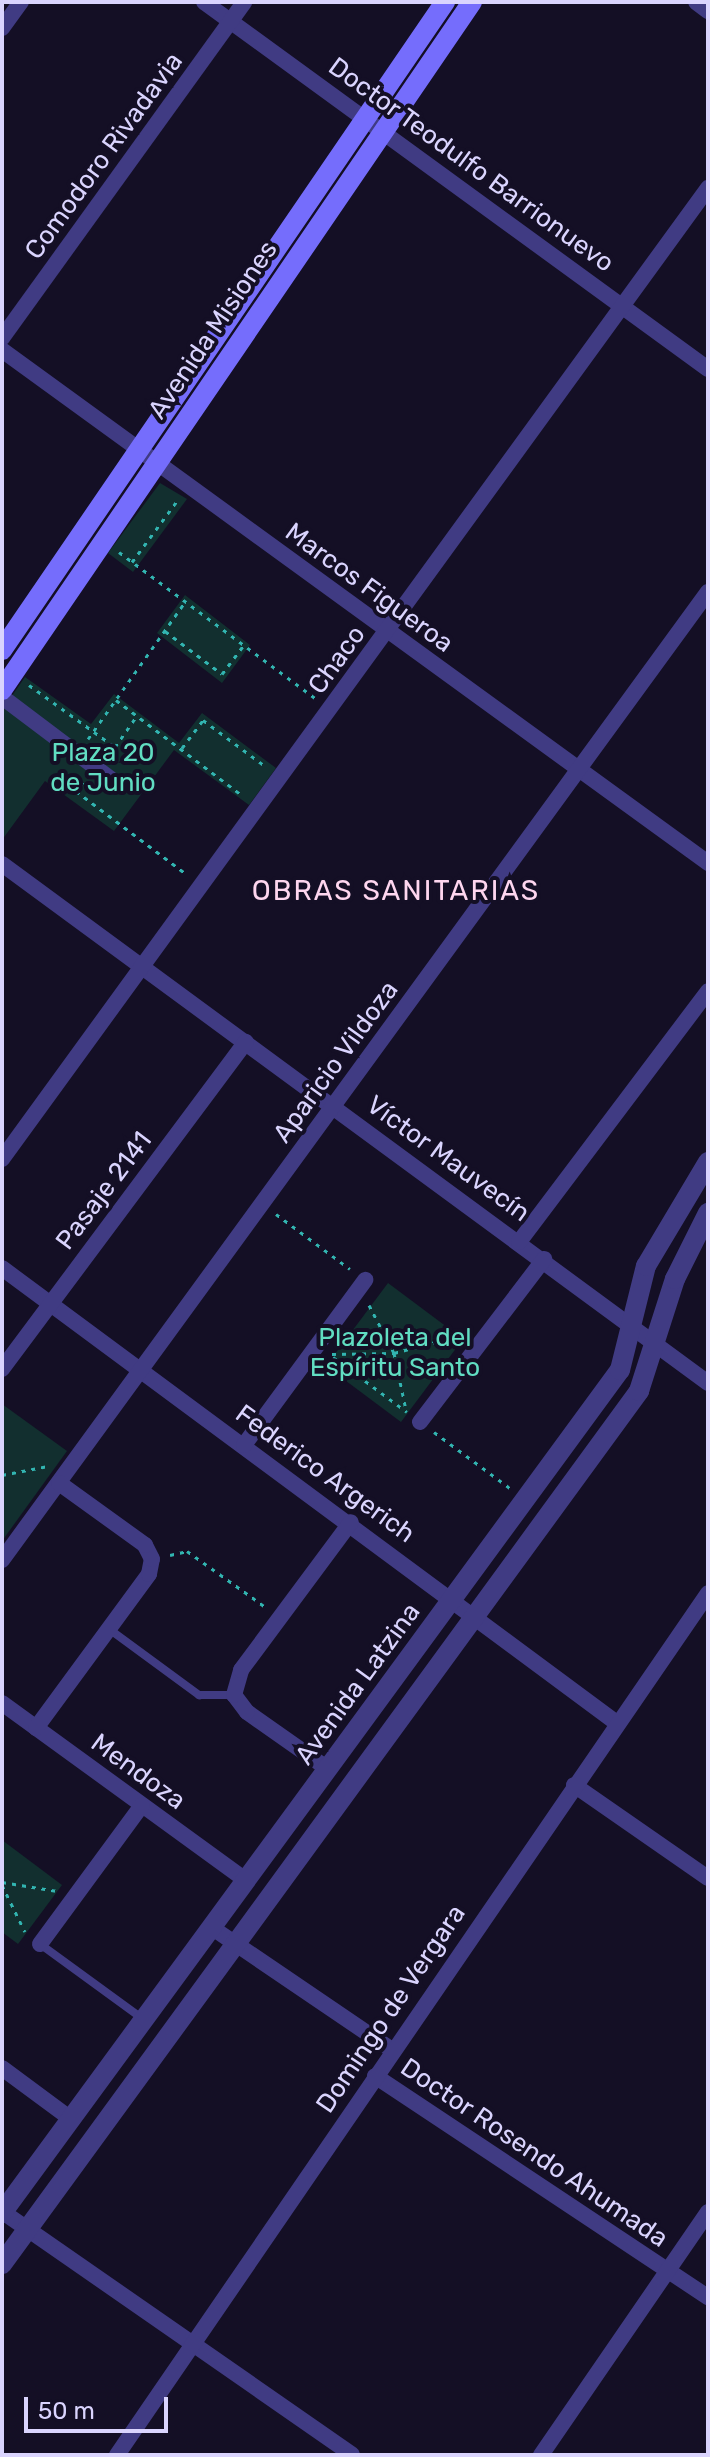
<!DOCTYPE html>
<html>
<head>
<meta charset="utf-8">
<style>
	body { margin:0 }
	#map { position:relative; width:710px; height:2457px; overflow:hidden; background:#140f25; font-family:Rubik,sans-serif }
	div>[style] { position:absolute }
	.green>* { inset:0; background:#122f2f }
	.path>* { height:3px; margin-top:-1.5px; transform-origin:0; background:repeating-linear-gradient(90deg,#32b5b1 0 4px,transparent 0 10px) }
	.service>* { height:8px; margin:-4px; padding:0 4px; transform-origin:4px; border-radius:4px; background:#403b83 }
	.minor>* { height:16px; margin:-8px; padding:0 8px; transform-origin:8px; border-radius:8px; background:#403b83 }
	.tertiary>* { height:20px; margin:-10px; padding:0 10px; transform-origin:10px; border-radius:10px; background:#403b83 }
	.secondary>* { height:20px; margin:-10px; padding:0 10px; transform-origin:10px; border-radius:10px; background:#756dfc }
	span { translate:-50% -50%; white-space:nowrap; text-align:center; line-height:1.15; -webkit-text-stroke:8px #140f25; paint-order:stroke }
	.street-label { font-size:26px; color:#dad4fe }
	.park-label { font-size:26px; color:#61ddc2 }
	.neighbourhood-label { font-size:28px; color:#fed6ef; letter-spacing:2px }
	.frame { position:absolute; inset:0; border:4px solid #dad4fe; pointer-events:none }
	.scale { position:absolute; left:24px; top:2397px; width:144px; height:36px; box-sizing:border-box; border:4px solid #dad4fe; border-top:0; padding-left:10px; font-size:24px; line-height:28px; white-space:nowrap; color:#dad4fe; -webkit-text-stroke:6px #140f25; paint-order:stroke }
</style>
</head>
<body>
<div id="map">
	<div class="green">
		<i style="clip-path:polygon(160px 483px,187px 499px,133px 572px,108px 553px)"></i>
		<i style="clip-path:polygon(185px 595px,250px 645px,222px 683px,157px 633px)"></i>
		<i style="clip-path:polygon(25px 677px,91px 724px,114px 694px,179px 743px,202px 713px,276px 768px,249px 805px,174px 750px,114px 831px,45px 781px,2px 840px,2px 710px)"></i>
		<i style="clip-path:polygon(388px 1283px,463px 1339px,401px 1422px,326px 1366px)"></i>
		<i style="clip-path:polygon(2px 1404px,67px 1451px,2px 1541px)"></i>
		<i style="clip-path:polygon(2px 1840px,62px 1885px,18px 1944px,2px 1932px)"></i>
	</div>
	<div class="path">
		<i style="left:119px;top:552px;width:244px;rotate:36.7deg"></i>
		<i style="left:132px;top:562px;width:76px;rotate:-53.6deg"></i>
		<i style="left:165px;top:631px;width:71px;rotate:37deg"></i>
		<i style="left:222px;top:674px;width:36px;rotate:-53deg"></i>
		<i style="left:29px;top:685px;width:106px;rotate:35.8deg"></i>
		<i style="left:115px;top:747px;width:38px;rotate:-55deg"></i>
		<i style="left:116px;top:700px;width:159px;rotate:37.1deg"></i>
		<i style="left:88px;top:739px;width:168px;rotate:-54.7deg"></i>
		<i style="left:182px;top:748px;width:35px;rotate:-53deg"></i>
		<i style="left:203px;top:720px;width:77px;rotate:36.6deg"></i>
		<i style="left:83px;top:782px;width:11px;rotate:128deg"></i>
		<i style="left:76px;top:791px;width:138px;rotate:37deg"></i>
		<i style="left:276px;top:1214px;width:92px;rotate:36.6deg"></i>
		<i style="left:369px;top:1305px;width:54px;rotate:62.5deg"></i>
		<i style="left:394px;top:1353px;width:58px;rotate:78.1deg"></i>
		<i style="left:332px;top:1354px;width:62px;rotate:-0.9deg"></i>
		<i style="left:394px;top:1353px;width:62px;rotate:-14.9deg"></i>
		<i style="left:454px;top:1337px;width:9px;rotate:36deg"></i>
		<i style="left:333px;top:1357px;width:92px;rotate:36.6deg"></i>
		<i style="left:434px;top:1432px;width:96px;rotate:36.5deg"></i>
		<i style="left:2px;top:1475px;width:47px;rotate:-11.1deg"></i>
		<i style="left:170px;top:1555px;width:17px;rotate:-13deg"></i>
		<i style="left:187px;top:1551px;width:98px;rotate:35.5deg"></i>
		<i style="left:2px;top:1882px;width:56px;rotate:9.3deg"></i>
		<i style="left:2px;top:1885px;width:52px;rotate:63.9deg"></i>
	</div>
	<div class="service">
		<i style="left:109px;top:1629px;width:112px;rotate:36.3deg"></i>
		<i style="left:199px;top:1695px;width:35px"></i>
		<i style="left:40px;top:1944px;width:127px;rotate:36.1deg"></i>
	</div>
	<div class="minor">
		<i style="left:204px;top:2px;width:623px;rotate:36.06deg"></i>
		<i style="left:696px;top:2px;width:15px;rotate:37deg"></i>
		<i style="left:2px;top:28px;width:32px;rotate:-54deg"></i>
		<i style="left:2px;top:338px;width:414px;rotate:-54.2deg"></i>
		<i style="left:2px;top:350px;width:873px;rotate:36deg"></i>
		<i style="left:2px;top:697px;width:136px;rotate:37deg"></i>
		<i style="left:2px;top:864px;width:876px;rotate:36.32deg"></i>
		<i style="left:2px;top:1159px;width:1201px;rotate:-53.98deg"></i>
		<i style="left:519px;top:1242px;width:314px;rotate:-53deg"></i>
		<i style="left:2px;top:1268px;width:766px;rotate:36.51deg"></i>
		<i style="left:2px;top:1369px;width:408px;rotate:-53.3deg"></i>
		<i style="left:420px;top:1422px;width:205px;rotate:-52.7deg"></i>
		<i style="left:244px;top:1445px;width:205px;rotate:-53.7deg"></i>
		<i style="left:2px;top:1560px;width:1198px;rotate:-53.9deg"></i>
		<i style="left:2px;top:1703px;width:301px;rotate:36deg"></i>
		<i style="left:36px;top:1728px;width:191px;rotate:-53.7deg"></i>
		<i style="left:149px;top:1574px;width:15px;rotate:-79deg"></i>
		<i style="left:152px;top:1559px;width:16px;rotate:-117deg"></i>
		<i style="left:145px;top:1545px;width:106px;rotate:-144.2deg"></i>
		<i style="left:328px;top:1769px;width:99px;rotate:-144.9deg"></i>
		<i style="left:247px;top:1712px;width:21px;rotate:-127deg"></i>
		<i style="left:234px;top:1695px;width:26px;rotate:-74deg"></i>
		<i style="left:241px;top:1670px;width:184px;rotate:-53.4deg"></i>
		<i style="left:574px;top:1785px;width:163px;rotate:34.8deg"></i>
		<i style="left:211px;top:1927px;width:219px;rotate:34.2deg"></i>
		<i style="left:40px;top:1944px;width:172px;rotate:-53.7deg"></i>
		<i style="left:2px;top:2068px;width:86px;rotate:36.5deg"></i>
		<i style="left:375px;top:2076px;width:400px;rotate:33.6deg"></i>
		<i style="left:3px;top:2212px;width:425px;rotate:34.8deg"></i>
		<i style="left:117px;top:2455px;width:1045px;rotate:-55.56deg"></i>
		<i style="left:541px;top:2455px;width:295px;rotate:-55.5deg"></i>
	</div>
	<div class="tertiary">
		<i style="left:2px;top:2213px;width:1045px;rotate:-53.76deg"></i>
		<i style="left:620px;top:1370px;width:107px;rotate:-76deg"></i>
		<i style="left:646px;top:1266px;width:121px;rotate:-59.2deg"></i>
		<i style="left:2px;top:2264px;width:1081px;rotate:-53.88deg"></i>
		<i style="left:639px;top:1391px;width:118px;rotate:-72.2deg"></i>
		<i style="left:675px;top:1279px;width:74px;rotate:-63.4deg"></i>
	</div>
	<div class="secondary">
		<i style="left:2px;top:650px;width:785px;rotate:-55.64deg"></i>
		<i style="left:2px;top:690px;width:833px;rotate:-55.66deg"></i>
	</div>
	<div class="street-label">
		<span style="left:104px;top:156px;rotate:-54deg">Comodoro Rivadavia</span>
		<span style="left:471px;top:165px;rotate:36deg">Doctor Teodulfo Barrionuevo</span>
		<span style="left:213px;top:330px;rotate:-56deg">Avenida Misiones</span>
		<span style="left:369px;top:588px;rotate:36deg">Marcos Figueroa</span>
		<span style="left:337px;top:660px;rotate:-54deg">Chaco</span>
		<span style="left:336px;top:1062px;rotate:-54deg">Aparicio Vildoza</span>
		<span style="left:448px;top:1159px;rotate:36deg">Víctor Mauvecín</span>
		<span style="left:104px;top:1191px;rotate:-53deg">Pasaje 2141</span>
		<span style="left:325px;top:1474px;rotate:36deg">Federico Argerich</span>
		<span style="left:358px;top:1684px;rotate:-54deg">Avenida Latzina</span>
		<span style="left:138px;top:1772px;rotate:36deg">Mendoza</span>
		<span style="left:391px;top:2009px;rotate:-56deg">Domingo de Vergara</span>
		<span style="left:534px;top:2153px;rotate:34deg">Doctor Rosendo Ahumada</span>
	</div>
	<div class="park-label">
		<span style="left:103px;top:768px">Plaza 20<br>de Junio</span>
		<span style="left:395px;top:1353px">Plazoleta del<br>Espíritu Santo</span>
	</div>
	<div class="neighbourhood-label">
		<span style="left:396px;top:891px">OBRAS SANITARIAS</span>
	</div>
	<div class="frame"></div>
	<div class="scale">50 m</div>
</div>
</body>
</html>
